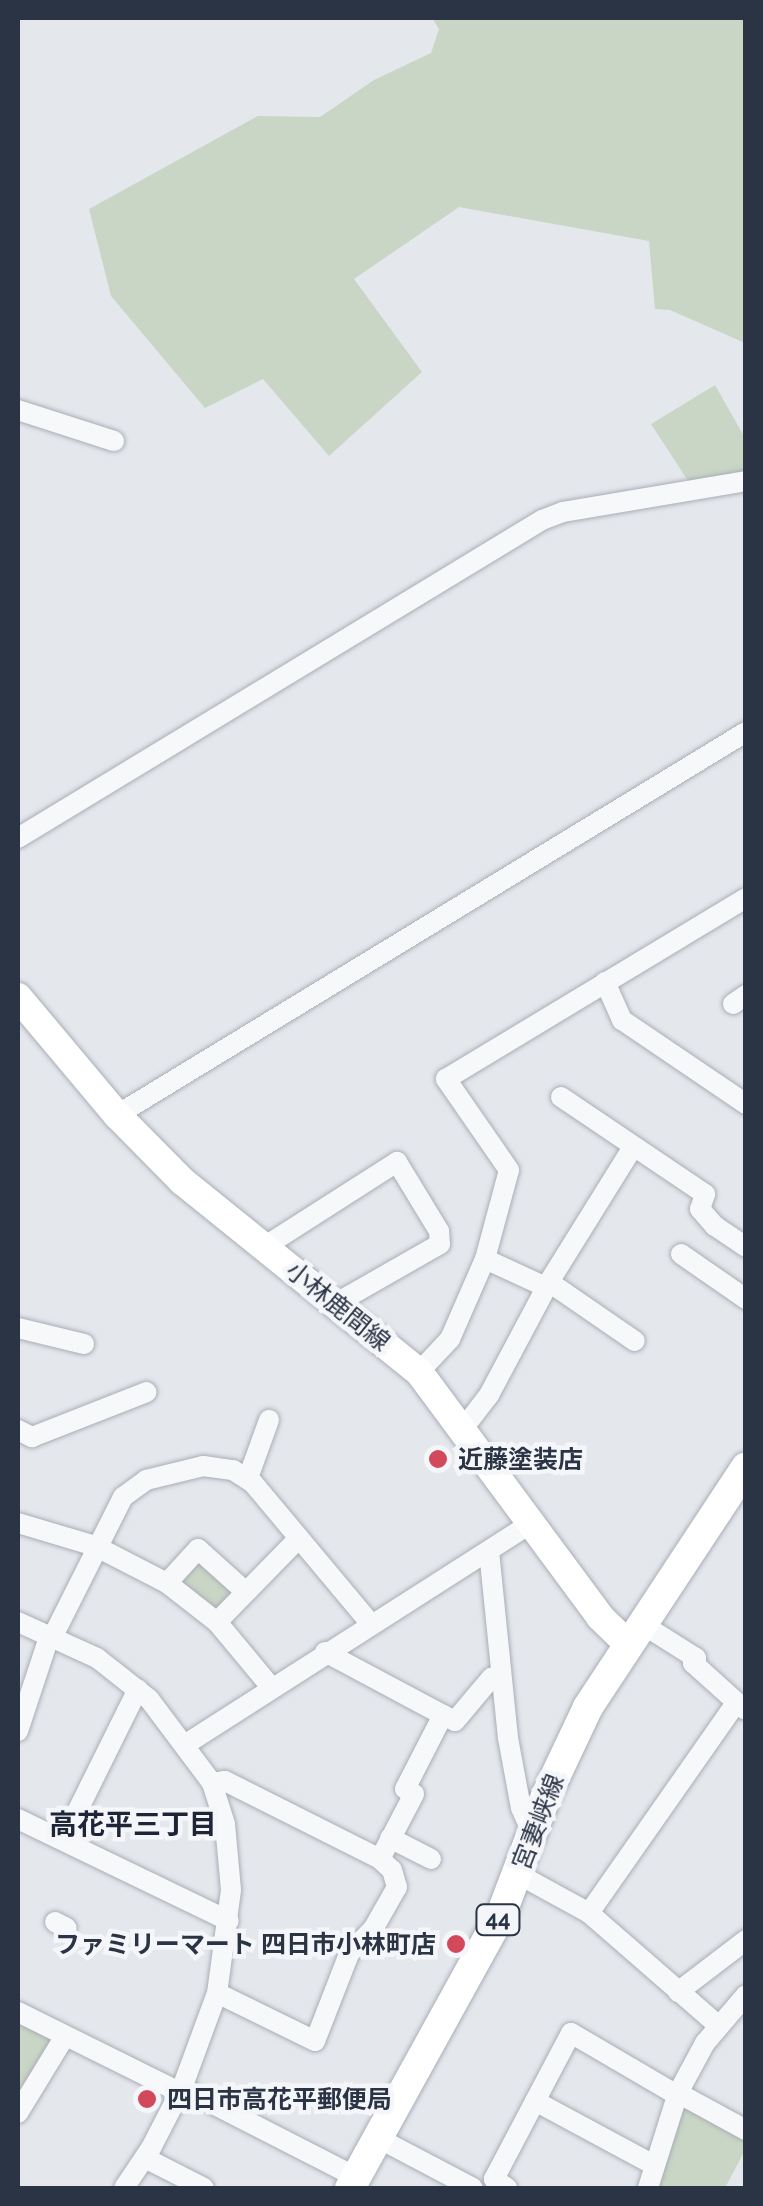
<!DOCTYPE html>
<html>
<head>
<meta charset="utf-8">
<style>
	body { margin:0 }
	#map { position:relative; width:763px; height:2206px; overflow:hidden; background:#e4e7ec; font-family:Raleway,"Noto Sans JP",sans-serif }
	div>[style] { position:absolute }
	.green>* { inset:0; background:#c9d6c5 }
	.roads { filter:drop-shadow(0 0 2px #a9aeb7) drop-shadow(0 0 2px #a9aeb7) }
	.street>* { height:20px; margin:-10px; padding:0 10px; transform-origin:10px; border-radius:10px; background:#f7f8fa }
	.secondary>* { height:28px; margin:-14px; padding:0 14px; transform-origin:14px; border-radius:14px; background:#fff }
	.primary>* { height:30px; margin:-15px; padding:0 15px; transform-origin:15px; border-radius:15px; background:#fff }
	.dots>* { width:28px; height:28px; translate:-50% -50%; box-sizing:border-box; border:5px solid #f4f6f9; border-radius:50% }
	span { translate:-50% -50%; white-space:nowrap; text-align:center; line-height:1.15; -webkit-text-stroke:9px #f4f6f9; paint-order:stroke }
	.shield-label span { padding:2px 8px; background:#f4f6f9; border:2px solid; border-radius:8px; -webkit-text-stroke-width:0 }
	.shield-label { font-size:22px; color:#2b3445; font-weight:700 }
	.street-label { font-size:25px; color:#2b3445 }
	.poi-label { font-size:25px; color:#2b3445; font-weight:700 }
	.left { translate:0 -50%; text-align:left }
	.right { translate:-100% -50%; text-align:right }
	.neighbourhood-label { font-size:28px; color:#1d2536; font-weight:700 }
	.frame { position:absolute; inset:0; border:20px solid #2b3445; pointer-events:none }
</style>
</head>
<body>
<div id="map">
	<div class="green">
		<i style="clip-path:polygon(432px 18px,745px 18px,745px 343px,670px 310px,655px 309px,649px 241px,459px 207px,354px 279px,422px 372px,329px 456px,263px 379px,205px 408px,111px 296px,89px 209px,258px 116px,320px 117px,374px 80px,431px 53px,439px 29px)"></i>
		<i style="clip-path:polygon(715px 385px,745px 438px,745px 477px,692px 487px,651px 424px)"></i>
		<i style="clip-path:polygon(203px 1560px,234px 1588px,235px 1596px,219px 1613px,179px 1587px,193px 1561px)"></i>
		<i style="clip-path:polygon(18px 2019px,59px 2039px,18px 2107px)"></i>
		<i style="clip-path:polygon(689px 2106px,745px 2139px,745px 2150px,725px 2188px,657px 2188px,681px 2108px)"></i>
	</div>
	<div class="roads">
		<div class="street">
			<i style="left:18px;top:410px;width:101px;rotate:17.9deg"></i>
			<i style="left:18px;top:838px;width:613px;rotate:-31.25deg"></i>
			<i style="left:542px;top:520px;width:22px;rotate:-21deg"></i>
			<i style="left:563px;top:512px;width:186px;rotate:-9.6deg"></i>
			<i style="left:605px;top:982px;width:42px;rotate:65.9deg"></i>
			<i style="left:622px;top:1020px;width:150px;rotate:34.1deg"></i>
			<i style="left:733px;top:1004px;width:16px;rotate:-35deg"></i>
			<i style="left:561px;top:1097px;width:174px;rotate:34deg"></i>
			<i style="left:705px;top:1194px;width:16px;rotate:108deg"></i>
			<i style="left:700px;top:1209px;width:23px;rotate:49deg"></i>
			<i style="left:715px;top:1226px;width:37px;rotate:34deg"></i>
			<i style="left:117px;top:1115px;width:736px;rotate:-31.34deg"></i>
			<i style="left:264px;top:1247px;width:158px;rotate:-32.6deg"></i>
			<i style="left:397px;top:1162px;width:81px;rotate:58.7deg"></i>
			<i style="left:439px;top:1231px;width:13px;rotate:86deg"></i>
			<i style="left:440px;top:1244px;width:121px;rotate:150.3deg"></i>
			<i style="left:681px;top:1254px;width:79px;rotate:34.7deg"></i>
			<i style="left:485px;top:1259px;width:92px;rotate:-74.9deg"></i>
			<i style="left:509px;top:1170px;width:111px;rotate:-124.7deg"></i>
			<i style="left:446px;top:1079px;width:350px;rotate:-31.1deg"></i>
			<i style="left:549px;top:1282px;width:104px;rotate:34.5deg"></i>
			<i style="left:18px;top:1328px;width:68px;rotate:13.6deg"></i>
			<i style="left:419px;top:1372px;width:45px;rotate:-46.8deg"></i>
			<i style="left:450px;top:1339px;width:87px;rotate:-66.4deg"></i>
			<i style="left:485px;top:1259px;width:67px;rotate:24.7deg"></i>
			<i style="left:18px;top:1430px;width:16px;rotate:27deg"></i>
			<i style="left:32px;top:1437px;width:123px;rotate:-21.4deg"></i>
			<i style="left:462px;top:1430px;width:44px;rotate:-52.4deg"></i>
			<i style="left:489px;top:1395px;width:128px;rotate:-62deg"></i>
			<i style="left:549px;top:1282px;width:159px;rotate:-58.1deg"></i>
			<i style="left:248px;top:1478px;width:62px;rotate:-70.1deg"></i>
			<i style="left:18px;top:1523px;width:80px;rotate:16.6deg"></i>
			<i style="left:95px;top:1546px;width:81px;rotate:27.2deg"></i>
			<i style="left:167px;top:1583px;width:63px;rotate:38deg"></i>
			<i style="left:217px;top:1622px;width:85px;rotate:50.3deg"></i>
			<i style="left:489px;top:1551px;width:188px;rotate:84.2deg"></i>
			<i style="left:508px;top:1738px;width:71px;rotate:79.5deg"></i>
			<i style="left:521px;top:1808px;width:27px;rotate:66deg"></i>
			<i style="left:167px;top:1583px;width:46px;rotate:-47.6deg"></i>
			<i style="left:198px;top:1549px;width:64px;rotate:41.9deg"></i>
			<i style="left:18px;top:1622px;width:87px;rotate:24.5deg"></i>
			<i style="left:97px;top:1658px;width:66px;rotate:38.3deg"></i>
			<i style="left:149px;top:1699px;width:105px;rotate:53.1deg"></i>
			<i style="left:212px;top:1783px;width:43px;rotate:72.4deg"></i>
			<i style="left:225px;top:1824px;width:66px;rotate:84.8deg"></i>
			<i style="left:231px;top:1890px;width:104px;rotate:97.7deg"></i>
			<i style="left:217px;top:1993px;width:101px;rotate:110.2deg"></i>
			<i style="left:182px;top:2088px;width:68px;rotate:117.3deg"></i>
			<i style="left:151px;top:2148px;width:48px;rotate:124deg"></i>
			<i style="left:217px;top:1622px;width:117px;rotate:-45.7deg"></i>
			<i style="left:642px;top:1624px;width:64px;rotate:32.2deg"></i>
			<i style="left:696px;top:1658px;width:6px;rotate:121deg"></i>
			<i style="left:693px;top:1663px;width:69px;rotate:42deg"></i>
			<i style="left:53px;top:1636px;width:156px;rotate:-63.3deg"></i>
			<i style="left:123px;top:1497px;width:29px;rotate:-36deg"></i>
			<i style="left:146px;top:1480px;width:59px;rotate:-13.8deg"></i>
			<i style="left:203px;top:1466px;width:30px;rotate:8deg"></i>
			<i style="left:233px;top:1470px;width:24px;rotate:33deg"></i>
			<i style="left:253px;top:1483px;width:184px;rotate:50.1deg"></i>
			<i style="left:325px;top:1652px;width:134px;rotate:28.1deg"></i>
			<i style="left:443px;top:1715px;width:83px;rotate:117.2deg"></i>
			<i style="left:405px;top:1789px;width:10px;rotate:29deg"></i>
			<i style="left:414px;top:1794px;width:73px;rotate:117.6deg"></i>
			<i style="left:443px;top:1715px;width:13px;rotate:27deg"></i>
			<i style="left:455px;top:1721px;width:57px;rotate:-49.9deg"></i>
			<i style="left:18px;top:1731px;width:102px;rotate:-71.7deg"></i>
			<i style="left:186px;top:1744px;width:408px;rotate:-32.6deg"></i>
			<i style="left:212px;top:1783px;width:13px;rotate:-9deg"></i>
			<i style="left:225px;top:1781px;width:174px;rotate:26.7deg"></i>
			<i style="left:380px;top:1859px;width:16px;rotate:43deg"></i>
			<i style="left:392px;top:1870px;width:18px;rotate:74deg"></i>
			<i style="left:397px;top:1887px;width:48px;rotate:119.7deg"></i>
			<i style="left:373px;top:1929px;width:35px;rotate:134deg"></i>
			<i style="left:349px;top:1954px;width:93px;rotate:111.3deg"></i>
			<i style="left:315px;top:2041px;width:109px;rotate:-153.9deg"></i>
			<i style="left:18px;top:1819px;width:234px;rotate:25.8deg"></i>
			<i style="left:64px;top:1838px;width:166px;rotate:-63.6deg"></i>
			<i style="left:390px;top:1838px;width:46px;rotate:27.1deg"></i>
			<i style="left:518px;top:1874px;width:81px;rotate:28.8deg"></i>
			<i style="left:589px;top:1913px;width:171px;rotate:41deg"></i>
			<i style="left:589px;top:1913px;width:256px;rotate:-55deg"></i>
			<i style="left:55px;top:1922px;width:13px;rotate:27deg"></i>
			<i style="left:678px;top:1992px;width:86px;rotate:-37.4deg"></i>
			<i style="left:18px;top:2012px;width:180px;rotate:26.4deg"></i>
			<i style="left:182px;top:2088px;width:195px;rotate:27.1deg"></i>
			<i style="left:678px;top:2093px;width:77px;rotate:28.6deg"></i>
			<i style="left:535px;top:2101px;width:135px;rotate:28.3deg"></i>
			<i style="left:18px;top:2113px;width:90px;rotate:-58.6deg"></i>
			<i style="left:378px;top:2138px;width:107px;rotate:27.8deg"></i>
			<i style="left:145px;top:2158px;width:66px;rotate:27deg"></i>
			<i style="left:507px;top:2188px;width:16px;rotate:-145deg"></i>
			<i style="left:494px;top:2179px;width:165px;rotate:-62.2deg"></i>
			<i style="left:571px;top:2033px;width:123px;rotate:30.3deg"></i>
			<i style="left:648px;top:2188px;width:100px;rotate:-72.5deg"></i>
			<i style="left:678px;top:2093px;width:57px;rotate:-61.6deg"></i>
			<i style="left:705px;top:2043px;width:63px;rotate:-49.5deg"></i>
		</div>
		<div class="secondary">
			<i style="left:18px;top:997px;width:154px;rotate:50deg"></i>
			<i style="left:117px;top:1115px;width:93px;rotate:45.4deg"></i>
			<i style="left:182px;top:1181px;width:304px;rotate:38.9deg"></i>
			<i style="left:419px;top:1372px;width:305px;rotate:53.5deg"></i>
			<i style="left:600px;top:1617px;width:37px;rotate:44deg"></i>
		</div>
		<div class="primary">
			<i style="left:350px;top:2188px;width:312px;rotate:-61.1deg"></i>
			<i style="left:501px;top:1915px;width:127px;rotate:-69.3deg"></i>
			<i style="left:546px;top:1796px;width:98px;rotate:-64.7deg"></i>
			<i style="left:588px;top:1707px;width:287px;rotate:-56.6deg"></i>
		</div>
	</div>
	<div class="dots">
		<i style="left:438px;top:1459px;background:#d1495b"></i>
		<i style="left:456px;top:1944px;background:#d1495b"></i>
		<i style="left:147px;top:2099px;background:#d1495b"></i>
	</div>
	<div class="shield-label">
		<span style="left:498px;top:1920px">44</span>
	</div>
	<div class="street-label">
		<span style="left:338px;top:1306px;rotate:39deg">小林鹿間線</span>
		<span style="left:538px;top:1822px;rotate:-69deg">宮妻峡線</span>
	</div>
	<div class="poi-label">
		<span class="left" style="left:458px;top:1459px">近藤塗装店</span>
		<span class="right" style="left:436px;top:1944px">ファミリーマート 四日市小林町店</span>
		<span class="left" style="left:167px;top:2099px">四日市高花平郵便局</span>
	</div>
	<div class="neighbourhood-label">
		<span style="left:133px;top:1825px">高花平三丁目</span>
	</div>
	<div class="frame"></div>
</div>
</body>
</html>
